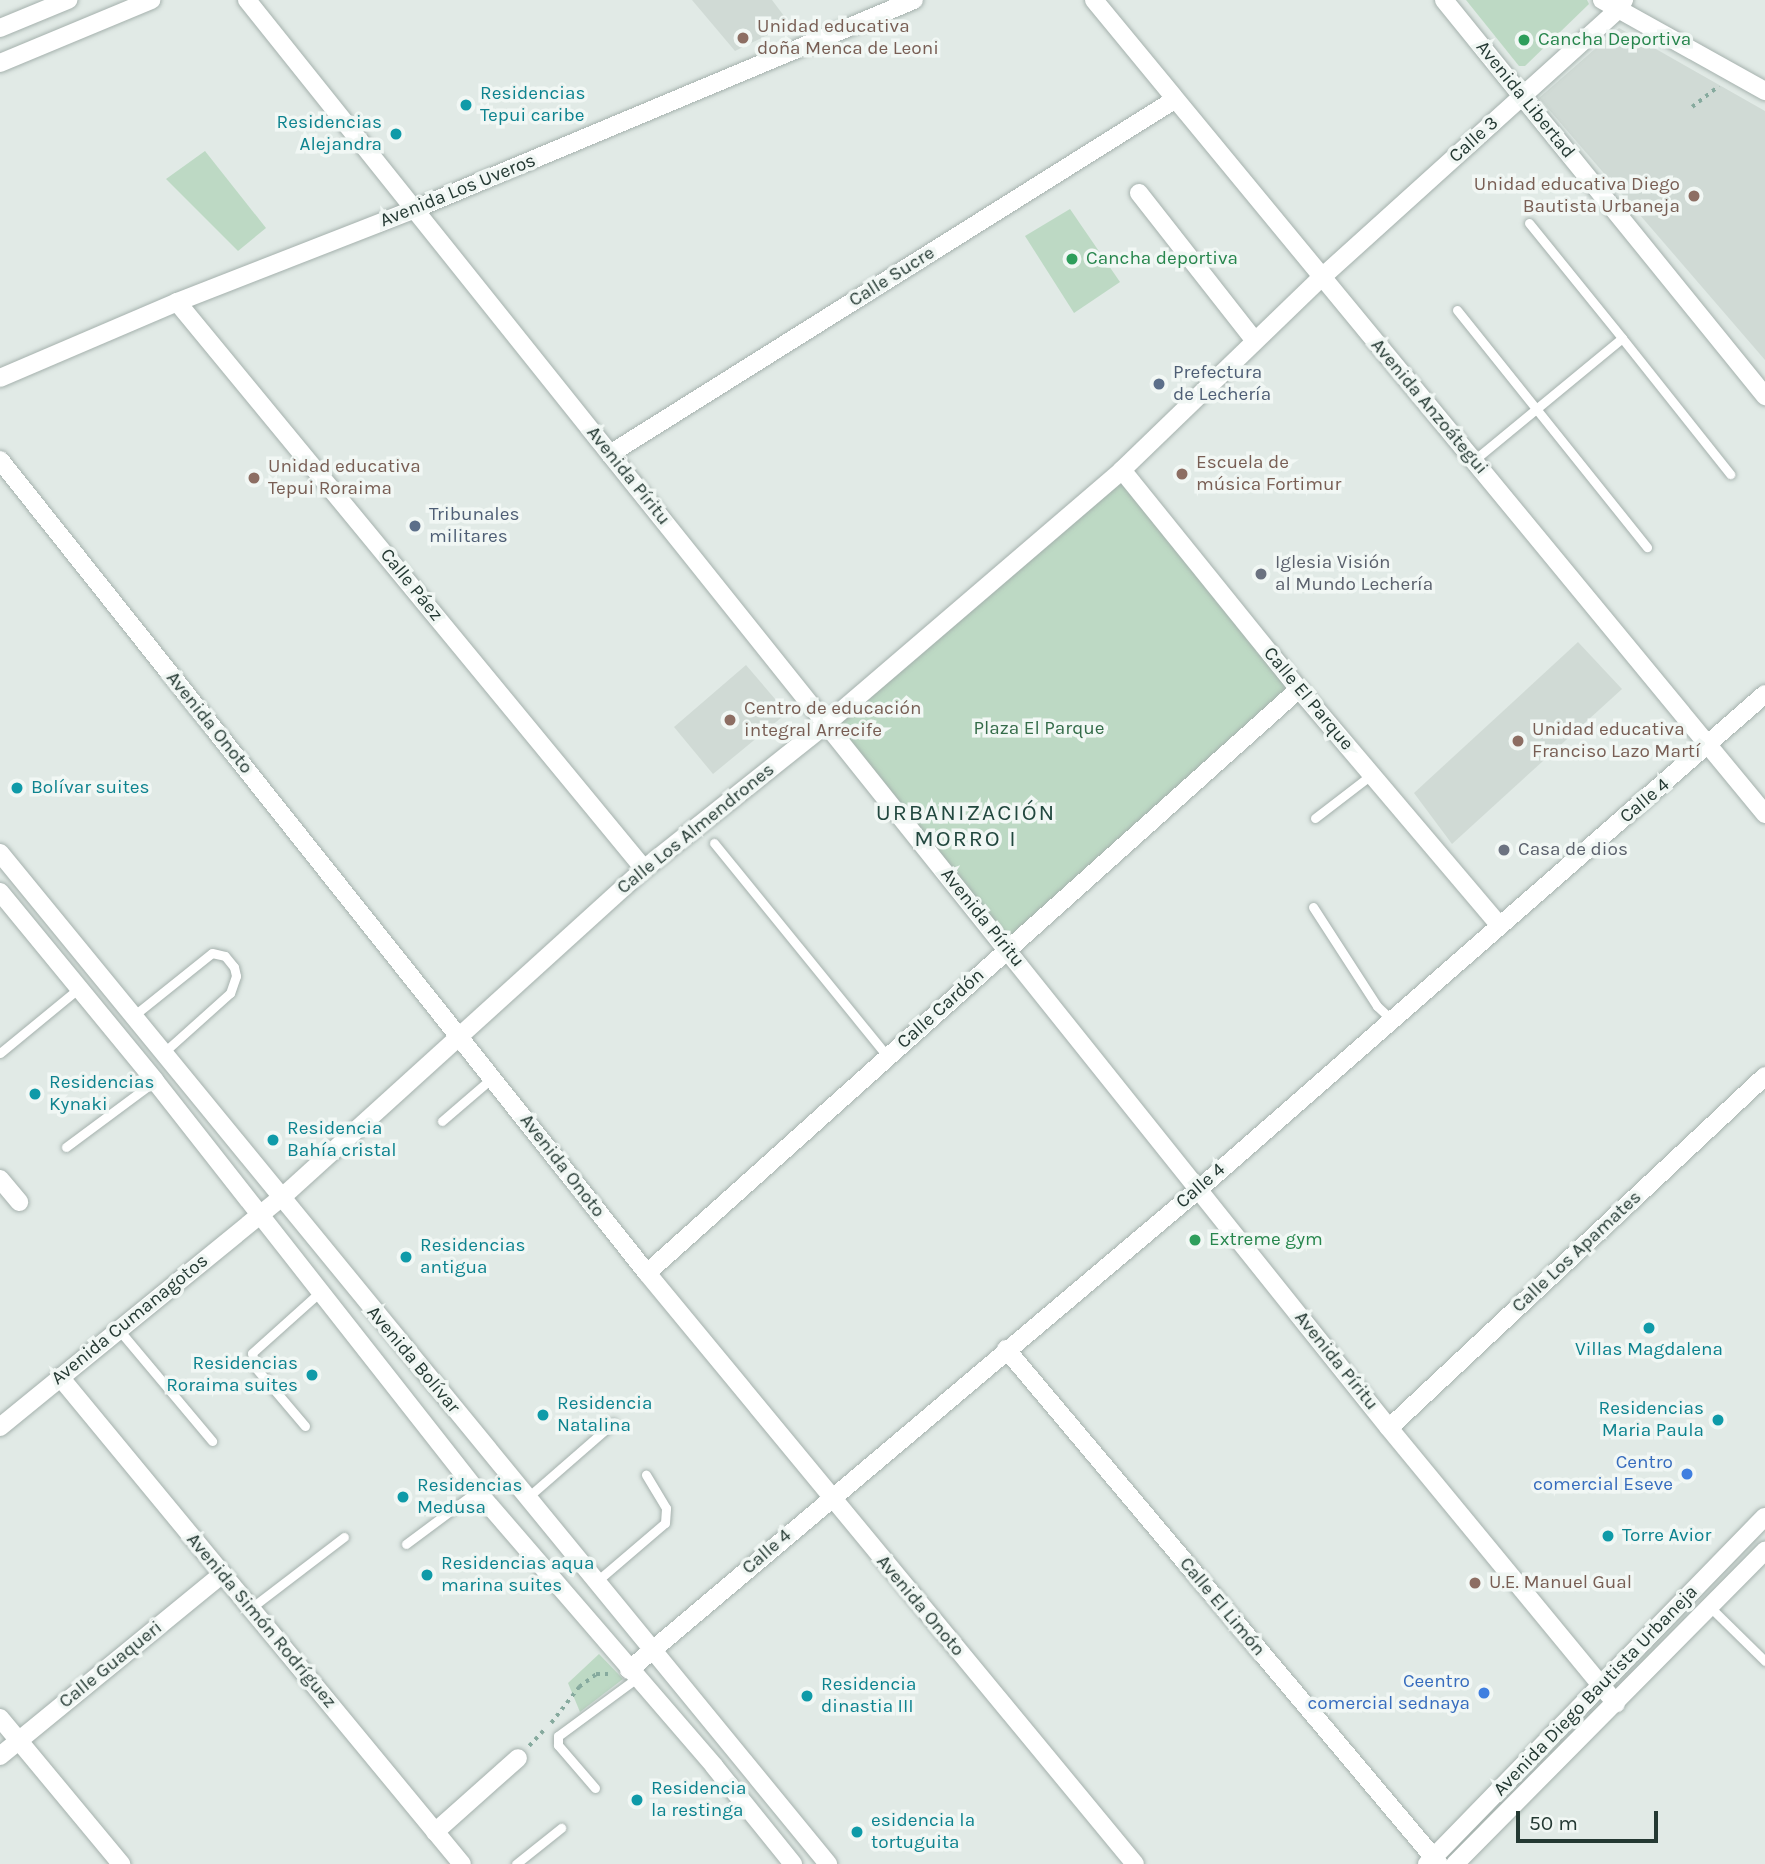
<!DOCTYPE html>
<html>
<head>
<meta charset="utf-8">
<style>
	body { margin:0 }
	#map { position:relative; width:1765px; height:1864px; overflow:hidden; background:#e1eae6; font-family:Karla,sans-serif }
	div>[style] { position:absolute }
	.built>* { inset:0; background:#d0dad5 }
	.green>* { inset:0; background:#bdd9c4 }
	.path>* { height:3.5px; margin-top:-1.75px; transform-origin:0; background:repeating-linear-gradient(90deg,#86aa9e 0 3.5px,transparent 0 8.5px) }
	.roads { filter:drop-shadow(0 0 2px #a5b1ad) drop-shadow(0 0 2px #a5b1ad) }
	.lane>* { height:9px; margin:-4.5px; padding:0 4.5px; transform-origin:4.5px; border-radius:4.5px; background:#fff }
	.street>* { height:18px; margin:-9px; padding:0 9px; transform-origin:9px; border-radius:9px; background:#fff }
	.dots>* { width:19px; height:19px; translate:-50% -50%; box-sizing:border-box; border:4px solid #f1f7f4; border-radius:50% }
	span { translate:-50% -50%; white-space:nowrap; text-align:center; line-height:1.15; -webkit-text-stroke:7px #f1f7f4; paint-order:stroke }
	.education-label { font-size:19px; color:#785e54 }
	.left { translate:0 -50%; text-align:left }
	.right { translate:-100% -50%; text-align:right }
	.leisure-label { font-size:19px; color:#27864d }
	.culture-label { font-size:19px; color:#0d838f }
	.street-label { font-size:19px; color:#243933 }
	.service-label { font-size:19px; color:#4e5e75 }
	.worship-label { font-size:19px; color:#5b616d }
	.park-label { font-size:19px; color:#336b48 }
	.shop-label { font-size:19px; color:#366cbe }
	.quarter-label { font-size:23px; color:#22483f; letter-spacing:2px }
	.scale { position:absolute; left:1516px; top:1811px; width:142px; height:32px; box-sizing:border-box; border:4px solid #243933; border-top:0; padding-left:9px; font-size:21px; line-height:24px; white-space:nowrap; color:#243933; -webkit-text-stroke:5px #f1f7f4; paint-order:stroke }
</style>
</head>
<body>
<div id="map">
	<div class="built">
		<i style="clip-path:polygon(692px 0,772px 0,790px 24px,735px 51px)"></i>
		<i style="clip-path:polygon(1619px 28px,1765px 111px,1765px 360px,1539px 98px)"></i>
		<i style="clip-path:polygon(1578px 642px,1622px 689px,1452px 844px,1414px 793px)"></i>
		<i style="clip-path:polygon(746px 665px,787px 713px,713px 774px,674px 727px)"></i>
	</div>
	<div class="green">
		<i style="clip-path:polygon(1466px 0,1587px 0,1589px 4px,1525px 66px,1519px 66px)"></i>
		<i style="clip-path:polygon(205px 151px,266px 228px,238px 251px,166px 179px)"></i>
		<i style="clip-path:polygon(1070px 209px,1120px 282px,1074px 313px,1025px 236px)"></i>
		<i style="clip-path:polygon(1122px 470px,1299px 689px,1007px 950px,826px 724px)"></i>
		<i style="clip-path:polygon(599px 1654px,623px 1679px,580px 1712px,568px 1683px)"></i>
	</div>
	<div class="path">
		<i style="left:1692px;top:107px;width:34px;rotate:-38deg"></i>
		<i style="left:551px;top:1723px;width:46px;rotate:-52.1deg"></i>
		<i style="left:579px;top:1687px;width:21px;rotate:-37deg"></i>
		<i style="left:596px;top:1674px;width:16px"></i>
		<i style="left:529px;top:1746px;width:23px;rotate:-47deg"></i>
	</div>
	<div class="roads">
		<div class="lane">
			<i style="left:1529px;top:223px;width:148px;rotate:51deg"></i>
			<i style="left:1457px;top:310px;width:304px;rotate:51.3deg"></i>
			<i style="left:1473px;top:461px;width:193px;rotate:-39.5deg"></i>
			<i style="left:1622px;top:338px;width:174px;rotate:51.5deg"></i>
			<i style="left:1315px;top:818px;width:71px;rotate:-37.5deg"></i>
			<i style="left:714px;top:843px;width:276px;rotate:50.9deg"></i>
			<i style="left:1313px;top:907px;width:118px;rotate:57.1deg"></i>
			<i style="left:1377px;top:1006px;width:19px;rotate:43deg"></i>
			<i style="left:132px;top:1017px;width:102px;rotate:-38.7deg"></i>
			<i style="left:212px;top:953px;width:13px;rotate:13deg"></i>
			<i style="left:225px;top:956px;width:14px;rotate:51deg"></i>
			<i style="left:234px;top:967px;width:9px;rotate:77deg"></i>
			<i style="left:236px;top:976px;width:18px;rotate:109deg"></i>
			<i style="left:230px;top:993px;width:91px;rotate:138.1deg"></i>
			<i style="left:0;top:1053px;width:101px;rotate:-39.4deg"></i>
			<i style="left:442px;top:1121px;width:66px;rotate:-40.7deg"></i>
			<i style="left:66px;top:1147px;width:111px;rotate:-36.6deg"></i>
			<i style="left:119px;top:1330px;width:145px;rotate:50deg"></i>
			<i style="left:305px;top:1426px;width:77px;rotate:-130.3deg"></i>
			<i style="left:255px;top:1367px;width:14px;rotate:-102deg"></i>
			<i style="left:252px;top:1353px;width:93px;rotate:-41.9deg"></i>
			<i style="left:527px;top:1498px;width:114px;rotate:-41.1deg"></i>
			<i style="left:406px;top:1544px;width:89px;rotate:-36.7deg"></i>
			<i style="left:597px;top:1581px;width:89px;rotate:-40.5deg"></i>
			<i style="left:665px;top:1523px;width:15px;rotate:-86deg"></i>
			<i style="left:666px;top:1508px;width:39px;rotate:-121deg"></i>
			<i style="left:1710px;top:1607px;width:77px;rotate:44.5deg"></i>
			<i style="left:251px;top:1608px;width:117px;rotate:-37.4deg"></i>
			<i style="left:595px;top:1788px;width:57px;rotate:-130.7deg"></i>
			<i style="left:558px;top:1745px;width:9px;rotate:-90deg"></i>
			<i style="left:558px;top:1736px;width:98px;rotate:-36.3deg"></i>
			<i style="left:516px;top:1864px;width:58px;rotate:-38.7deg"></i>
		</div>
		<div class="street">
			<i style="left:247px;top:0;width:1828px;rotate:51.35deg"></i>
			<i style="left:1389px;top:1428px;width:357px;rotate:50.5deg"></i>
			<i style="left:1094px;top:0;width:1055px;rotate:50.5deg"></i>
			<i style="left:1444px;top:0;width:510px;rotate:50.97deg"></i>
			<i style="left:1602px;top:0;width:187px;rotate:29.2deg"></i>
			<i style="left:0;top:28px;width:74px;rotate:-22.4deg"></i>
			<i style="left:0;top:63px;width:164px;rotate:-22.6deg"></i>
			<i style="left:1139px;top:193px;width:188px;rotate:51.9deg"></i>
			<i style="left:177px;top:302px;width:735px;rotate:50.52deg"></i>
			<i style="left:0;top:378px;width:193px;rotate:-23.2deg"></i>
			<i style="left:177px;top:302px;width:256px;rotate:-21.3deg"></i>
			<i style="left:415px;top:209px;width:541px;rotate:-22.73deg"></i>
			<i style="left:610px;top:454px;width:666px;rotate:-32.11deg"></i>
			<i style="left:0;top:460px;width:1039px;rotate:51.49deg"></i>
			<i style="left:647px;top:1273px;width:766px;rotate:50.45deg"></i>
			<i style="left:1122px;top:470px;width:282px;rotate:51.1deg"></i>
			<i style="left:1299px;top:689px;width:309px;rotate:49.7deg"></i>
			<i style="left:0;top:853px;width:1307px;rotate:50.68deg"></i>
			<i style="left:0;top:892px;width:244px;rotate:50.6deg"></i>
			<i style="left:155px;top:1081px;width:521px;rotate:51.86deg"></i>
			<i style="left:477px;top:1491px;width:363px;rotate:49.2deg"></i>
			<i style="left:714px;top:1766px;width:126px;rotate:51.1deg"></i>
			<i style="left:0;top:1179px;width:30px;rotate:50deg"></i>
			<i style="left:647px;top:1273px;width:875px;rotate:-41.85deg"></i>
			<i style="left:1006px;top:1349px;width:673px;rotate:49.94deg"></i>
			<i style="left:60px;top:1377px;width:631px;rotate:50.46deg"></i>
			<i style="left:0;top:1427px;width:361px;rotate:-39.2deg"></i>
			<i style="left:280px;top:1199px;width:491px;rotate:-42.2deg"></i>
			<i style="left:644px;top:869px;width:233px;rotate:-38.5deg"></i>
			<i style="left:826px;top:724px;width:390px;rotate:-40.6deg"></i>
			<i style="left:1122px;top:470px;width:277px;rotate:-44deg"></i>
			<i style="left:1321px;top:278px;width:400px;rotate:-42.1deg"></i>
			<i style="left:1618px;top:10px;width:12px;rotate:-59deg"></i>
			<i style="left:1389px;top:1428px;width:515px;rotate:-43.11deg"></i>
			<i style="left:629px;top:1670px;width:746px;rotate:-40.16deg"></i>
			<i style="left:1199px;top:1189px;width:752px;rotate:-41.17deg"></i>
			<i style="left:0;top:1718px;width:190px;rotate:50.3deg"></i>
			<i style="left:0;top:1756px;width:287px;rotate:-39.3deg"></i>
			<i style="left:435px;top:1832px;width:111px;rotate:-41.7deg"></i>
			<i style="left:1427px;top:1864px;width:484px;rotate:-45.8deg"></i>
			<i style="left:1455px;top:1864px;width:441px;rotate:-45.3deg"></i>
		</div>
	</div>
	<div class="dots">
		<i style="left:743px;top:38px;background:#8d6e63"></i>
		<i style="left:1524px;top:40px;background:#2e9e5b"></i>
		<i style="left:466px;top:105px;background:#0f9aa8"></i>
		<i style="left:396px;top:134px;background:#0f9aa8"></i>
		<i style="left:1694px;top:196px;background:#8d6e63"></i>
		<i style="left:1072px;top:259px;background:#2e9e5b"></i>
		<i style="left:1159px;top:384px;background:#5c6f8a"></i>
		<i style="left:1182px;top:474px;background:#8d6e63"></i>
		<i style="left:254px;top:478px;background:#8d6e63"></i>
		<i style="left:415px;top:526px;background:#5c6f8a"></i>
		<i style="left:1261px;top:574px;background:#6b7280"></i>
		<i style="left:730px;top:720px;background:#8d6e63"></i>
		<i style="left:1518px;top:741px;background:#8d6e63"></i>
		<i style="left:17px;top:788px;background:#0f9aa8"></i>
		<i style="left:1504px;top:850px;background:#6b7280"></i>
		<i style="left:35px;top:1094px;background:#0f9aa8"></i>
		<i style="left:273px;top:1140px;background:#0f9aa8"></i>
		<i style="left:1195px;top:1240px;background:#2e9e5b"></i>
		<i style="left:406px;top:1257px;background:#0f9aa8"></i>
		<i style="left:1649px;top:1328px;background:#0f9aa8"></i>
		<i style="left:312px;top:1375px;background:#0f9aa8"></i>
		<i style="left:543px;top:1415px;background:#0f9aa8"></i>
		<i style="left:1718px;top:1420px;background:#0f9aa8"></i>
		<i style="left:1687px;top:1474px;background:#3f7fe0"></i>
		<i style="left:403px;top:1497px;background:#0f9aa8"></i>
		<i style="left:1608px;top:1536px;background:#0f9aa8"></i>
		<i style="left:427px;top:1575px;background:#0f9aa8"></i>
		<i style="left:1475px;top:1583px;background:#8d6e63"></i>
		<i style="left:1484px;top:1693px;background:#3f7fe0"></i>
		<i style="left:807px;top:1696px;background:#0f9aa8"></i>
		<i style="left:637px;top:1800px;background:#0f9aa8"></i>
		<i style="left:857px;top:1832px;background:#0f9aa8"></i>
	</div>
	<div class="education-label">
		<span class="left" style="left:757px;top:38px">Unidad educativa<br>doña Menca de Leoni</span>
		<span class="right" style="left:1680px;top:196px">Unidad educativa Diego<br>Bautista Urbaneja</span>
		<span class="left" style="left:1196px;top:474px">Escuela de<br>música Fortimur</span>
		<span class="left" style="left:268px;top:478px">Unidad educativa<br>Tepui Roraima</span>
		<span class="left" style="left:744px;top:720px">Centro de educación<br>integral Arrecife</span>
		<span class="left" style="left:1532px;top:741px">Unidad educativa<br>Franciso Lazo Martí</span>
		<span class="left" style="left:1489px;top:1583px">U.E. Manuel Gual</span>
	</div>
	<div class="leisure-label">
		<span class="left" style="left:1538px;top:40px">Cancha Deportiva</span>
		<span class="left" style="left:1086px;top:259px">Cancha deportiva</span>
		<span class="left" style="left:1209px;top:1240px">Extreme gym</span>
	</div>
	<div class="culture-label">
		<span class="left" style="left:480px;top:105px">Residencias<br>Tepui caribe</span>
		<span class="right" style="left:382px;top:134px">Residencias<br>Alejandra</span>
		<span class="left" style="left:31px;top:788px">Bolívar suites</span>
		<span class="left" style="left:49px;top:1094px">Residencias<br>Kynaki</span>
		<span class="left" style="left:287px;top:1140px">Residencia<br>Bahía cristal</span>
		<span class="left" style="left:420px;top:1257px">Residencias<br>antigua</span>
		<span style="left:1649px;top:1350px">Villas Magdalena</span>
		<span class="right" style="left:298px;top:1375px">Residencias<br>Roraima suites</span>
		<span class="left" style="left:557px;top:1415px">Residencia<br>Natalina</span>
		<span class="right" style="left:1704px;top:1420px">Residencias<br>Maria Paula</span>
		<span class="left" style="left:417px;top:1497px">Residencias<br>Medusa</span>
		<span class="left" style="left:1622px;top:1536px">Torre Avior</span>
		<span class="left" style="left:441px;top:1575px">Residencias aqua<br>marina suites</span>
		<span class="left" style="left:821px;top:1696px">Residencia<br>dinastia III</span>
		<span class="left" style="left:651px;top:1800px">Residencia<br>la restinga</span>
		<span class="left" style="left:871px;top:1832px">esidencia la<br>tortuguita</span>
	</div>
	<div class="street-label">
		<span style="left:1525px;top:100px;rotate:51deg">Avenida Libertad</span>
		<span style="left:1474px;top:140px;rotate:-42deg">Calle 3</span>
		<span style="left:458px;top:191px;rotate:-22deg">Avenida Los Uveros</span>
		<span style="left:892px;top:277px;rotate:-32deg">Calle Sucre</span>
		<span style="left:1429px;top:407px;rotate:50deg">Avenida Anzoátegui</span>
		<span style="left:628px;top:476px;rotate:51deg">Avenida Píritu</span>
		<span style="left:411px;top:585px;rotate:51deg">Calle Páez</span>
		<span style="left:1308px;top:699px;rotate:50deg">Calle El Parque</span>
		<span style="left:209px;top:723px;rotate:51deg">Avenida Onoto</span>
		<span style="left:1645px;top:801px;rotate:-40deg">Calle 4</span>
		<span style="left:696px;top:829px;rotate:-39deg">Calle Los Almendrones</span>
		<span style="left:982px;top:918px;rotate:51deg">Avenida Píritu</span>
		<span style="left:941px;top:1009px;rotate:-42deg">Calle Cardón</span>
		<span style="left:562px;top:1166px;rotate:52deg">Avenida Onoto</span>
		<span style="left:1201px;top:1186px;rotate:-41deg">Calle 4</span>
		<span style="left:1577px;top:1252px;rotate:-43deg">Calle Los Apamates</span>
		<span style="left:130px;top:1320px;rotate:-39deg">Avenida Cumanagotos</span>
		<span style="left:413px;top:1360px;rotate:50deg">Avenida Bolívar</span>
		<span style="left:1336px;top:1361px;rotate:51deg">Avenida Píritu</span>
		<span style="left:767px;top:1552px;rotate:-41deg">Calle 4</span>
		<span style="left:920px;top:1606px;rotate:50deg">Avenida Onoto</span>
		<span style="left:1222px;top:1607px;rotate:50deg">Calle El Limón</span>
		<span style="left:261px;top:1621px;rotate:50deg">Avenida Simón Rodríguez</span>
		<span style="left:111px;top:1665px;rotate:-39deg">Calle Guaqueri</span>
		<span style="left:1596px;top:1691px;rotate:-46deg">Avenida Diego Bautista Urbaneja</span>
	</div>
	<div class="service-label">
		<span class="left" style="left:1173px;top:384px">Prefectura<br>de Lechería</span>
		<span class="left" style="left:429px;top:526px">Tribunales<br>militares</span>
	</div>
	<div class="worship-label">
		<span class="left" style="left:1275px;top:574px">Iglesia Visión<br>al Mundo Lechería</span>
		<span class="left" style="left:1518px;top:850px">Casa de dios</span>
	</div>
	<div class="park-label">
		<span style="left:1039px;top:729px">Plaza El Parque</span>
	</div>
	<div class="shop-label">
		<span class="right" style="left:1673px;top:1474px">Centro<br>comercial Eseve</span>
		<span class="right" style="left:1470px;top:1693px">Ceentro<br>comercial sednaya</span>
	</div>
	<div class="quarter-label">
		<span style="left:966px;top:826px">URBANIZACIÓN<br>MORRO I</span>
	</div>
	<div class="scale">50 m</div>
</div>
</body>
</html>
